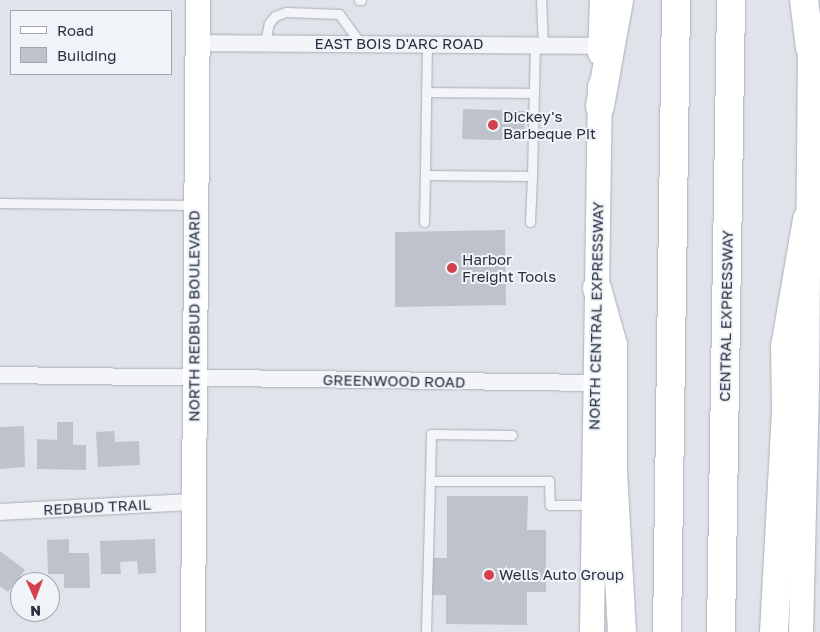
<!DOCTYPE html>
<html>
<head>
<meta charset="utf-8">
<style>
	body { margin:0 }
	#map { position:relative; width:820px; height:632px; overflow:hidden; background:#e0e4ea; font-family:"Golos Text",sans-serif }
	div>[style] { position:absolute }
	.building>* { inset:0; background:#bdc2cd }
	.roads { filter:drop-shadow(0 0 1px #a9aeb8) drop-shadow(0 0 1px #a9aeb8) }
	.lane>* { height:9px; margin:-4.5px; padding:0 4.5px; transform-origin:4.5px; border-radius:4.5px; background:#f3f5f8 }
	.street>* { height:16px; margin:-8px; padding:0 8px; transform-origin:8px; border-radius:8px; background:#f3f5f8 }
	.secondary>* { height:24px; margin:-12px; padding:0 12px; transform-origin:12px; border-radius:12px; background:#fff }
	.highway>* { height:28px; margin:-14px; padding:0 14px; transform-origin:14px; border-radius:14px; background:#fff }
	.dots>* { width:14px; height:14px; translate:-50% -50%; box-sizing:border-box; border:2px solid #f0f3f7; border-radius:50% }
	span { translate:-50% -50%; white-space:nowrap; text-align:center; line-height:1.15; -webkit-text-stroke:4px #f0f3f7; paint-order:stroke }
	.street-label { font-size:15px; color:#283042 }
	.poi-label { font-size:15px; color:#283042 }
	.left { translate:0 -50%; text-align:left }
	.legend { position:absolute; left:10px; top:10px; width:162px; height:65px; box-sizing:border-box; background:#f0f3f7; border:1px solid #a0a5af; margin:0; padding:6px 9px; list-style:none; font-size:15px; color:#283042 }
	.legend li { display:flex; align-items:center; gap:10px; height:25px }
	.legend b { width:25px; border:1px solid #a0a5af }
	.north { position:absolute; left:10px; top:572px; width:50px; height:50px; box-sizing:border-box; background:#f0f3f7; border:1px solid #a0a5af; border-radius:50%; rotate:178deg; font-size:14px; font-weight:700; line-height:20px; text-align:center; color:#283042 }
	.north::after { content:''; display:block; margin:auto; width:18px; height:22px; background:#d5404e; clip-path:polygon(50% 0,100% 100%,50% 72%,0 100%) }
</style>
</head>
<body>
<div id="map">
	<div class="building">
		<i style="clip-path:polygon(463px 109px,525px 111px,524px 141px,462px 139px)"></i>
		<i style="clip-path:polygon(505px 230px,506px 305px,395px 307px,395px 232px)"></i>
		<i style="clip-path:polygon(57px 422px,73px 422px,73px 445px,86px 445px,86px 470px,37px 469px,37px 439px,57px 440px)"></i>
		<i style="clip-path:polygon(24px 426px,25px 467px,0 469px,0 427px)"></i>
		<i style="clip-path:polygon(114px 431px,115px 442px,139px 441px,140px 465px,98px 467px,96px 432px)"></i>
		<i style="clip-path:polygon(447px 496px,528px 496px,527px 530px,546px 530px,546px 592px,527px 592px,527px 625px,446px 624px,446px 595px,432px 595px,432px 558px,447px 558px)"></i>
		<i style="clip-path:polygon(69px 539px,69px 553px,89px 553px,90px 588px,64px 588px,64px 574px,48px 574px,47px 540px)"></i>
		<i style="clip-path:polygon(155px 539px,156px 573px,138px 574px,137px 561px,120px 562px,121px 574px,101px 574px,100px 541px)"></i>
		<i style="clip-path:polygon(0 551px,25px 570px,8px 592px,0 586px)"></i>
	</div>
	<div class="roads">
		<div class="lane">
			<i style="left:359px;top:0;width:2px"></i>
			<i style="left:541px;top:0;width:45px;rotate:87.5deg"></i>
			<i style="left:265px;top:43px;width:20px;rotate:-79deg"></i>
			<i style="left:269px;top:23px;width:9px;rotate:-49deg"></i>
			<i style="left:275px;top:16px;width:12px;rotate:-20deg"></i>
			<i style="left:286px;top:12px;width:53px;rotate:2.2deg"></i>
			<i style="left:339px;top:14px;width:37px;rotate:54deg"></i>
			<i style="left:427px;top:44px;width:131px;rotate:90.9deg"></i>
			<i style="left:425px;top:175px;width:107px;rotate:0.5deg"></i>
			<i style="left:532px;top:176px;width:131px;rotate:-88.7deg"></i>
			<i style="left:426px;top:92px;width:108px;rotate:0.5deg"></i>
			<i style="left:0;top:203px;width:195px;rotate:0.6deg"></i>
			<i style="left:424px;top:222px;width:47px;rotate:-88.8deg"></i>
			<i style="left:530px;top:222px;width:46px;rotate:-87.5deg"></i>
			<i style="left:430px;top:481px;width:47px;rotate:-88.8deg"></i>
			<i style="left:431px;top:434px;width:81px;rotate:0.7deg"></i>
			<i style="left:426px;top:632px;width:151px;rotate:-88.5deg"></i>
			<i style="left:430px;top:481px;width:119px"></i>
			<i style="left:549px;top:481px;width:24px;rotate:88deg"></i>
			<i style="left:550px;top:505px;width:43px"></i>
		</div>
		<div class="street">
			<i style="left:197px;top:43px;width:404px;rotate:0.4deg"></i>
			<i style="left:0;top:375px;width:595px;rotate:0.77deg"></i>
			<i style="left:0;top:512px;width:193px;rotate:-3deg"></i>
		</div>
		<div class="secondary">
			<i style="left:600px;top:53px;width:53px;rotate:-87.8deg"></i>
			<i style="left:193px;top:632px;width:632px;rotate:-89.55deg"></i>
			<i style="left:592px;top:632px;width:546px;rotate:-89.16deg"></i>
			<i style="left:801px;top:632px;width:244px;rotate:-88.6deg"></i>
			<i style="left:807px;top:388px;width:359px;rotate:-89.5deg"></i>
		</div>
		<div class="highway">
			<i style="left:804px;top:0;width:48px;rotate:82.9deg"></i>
			<i style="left:600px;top:106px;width:108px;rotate:-79.8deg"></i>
			<i style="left:597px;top:288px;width:59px;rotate:74.3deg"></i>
			<i style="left:613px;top:345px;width:126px;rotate:90deg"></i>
			<i style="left:613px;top:471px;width:161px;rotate:86.8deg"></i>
			<i style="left:667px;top:632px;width:632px;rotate:-89.18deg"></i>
			<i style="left:721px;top:632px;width:632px;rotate:-89.09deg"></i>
			<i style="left:774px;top:632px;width:222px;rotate:-86.9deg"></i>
			<i style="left:786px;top:410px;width:63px;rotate:-90.9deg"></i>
			<i style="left:785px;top:347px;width:130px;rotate:-80.2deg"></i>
		</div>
	</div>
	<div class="dots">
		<i style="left:493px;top:125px;background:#d5404e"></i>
		<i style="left:452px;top:268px;background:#d5404e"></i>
		<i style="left:489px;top:575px;background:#d5404e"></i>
	</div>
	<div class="street-label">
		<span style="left:399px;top:44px">EAST BOIS D'ARC ROAD</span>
		<span style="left:194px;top:316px;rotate:-90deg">NORTH REDBUD BOULEVARD</span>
		<span style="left:596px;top:316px;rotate:-89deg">NORTH CENTRAL EXPRESSWAY</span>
		<span style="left:726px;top:316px;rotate:-89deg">CENTRAL EXPRESSWAY</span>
		<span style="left:394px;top:381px;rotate:1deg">GREENWOOD ROAD</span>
		<span style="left:97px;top:507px;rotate:-3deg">REDBUD TRAIL</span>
	</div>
	<div class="poi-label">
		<span class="left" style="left:503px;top:125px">Dickey's<br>Barbeque Pit</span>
		<span class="left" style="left:462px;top:268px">Harbor<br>Freight Tools</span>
		<span class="left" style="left:499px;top:575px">Wells Auto Group</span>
	</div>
	<ul class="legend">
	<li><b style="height:6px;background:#fff"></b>Road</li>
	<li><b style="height:14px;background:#bdc2cd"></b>Building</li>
	</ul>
	<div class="north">N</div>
</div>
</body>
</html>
